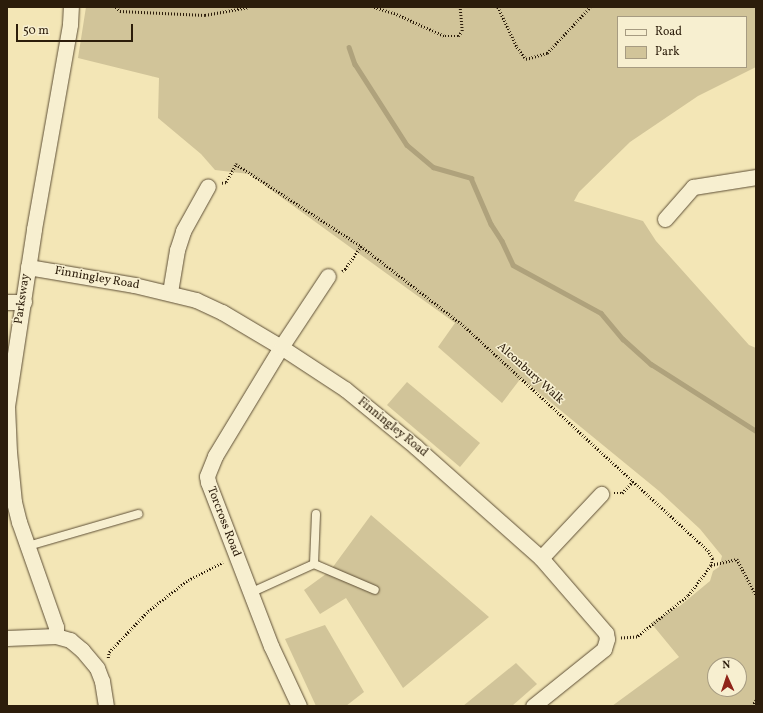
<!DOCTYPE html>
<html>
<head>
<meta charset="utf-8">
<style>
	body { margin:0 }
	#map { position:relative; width:763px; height:713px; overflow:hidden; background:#f3e6b6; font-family:Vollkorn,serif }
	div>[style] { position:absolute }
	.green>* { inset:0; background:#d1c499 }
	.stream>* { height:4.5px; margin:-2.25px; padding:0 2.25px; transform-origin:2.25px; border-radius:2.25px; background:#afa27c }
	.path>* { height:2.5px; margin-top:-1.25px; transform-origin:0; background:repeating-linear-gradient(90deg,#2c1d0b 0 1px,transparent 0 3px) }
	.roads { filter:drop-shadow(0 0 1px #5e4f36) drop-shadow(0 0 1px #5e4f36) }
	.service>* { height:8px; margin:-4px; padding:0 4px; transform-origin:4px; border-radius:4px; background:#f7efd0 }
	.minor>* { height:15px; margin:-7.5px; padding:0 7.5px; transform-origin:7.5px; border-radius:7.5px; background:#f7efd0 }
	span { translate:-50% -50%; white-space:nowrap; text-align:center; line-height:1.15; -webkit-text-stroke:3px #f7efd0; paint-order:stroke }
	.street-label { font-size:12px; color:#2c1d0b }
	.frame { position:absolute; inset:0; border:8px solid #2c1d0b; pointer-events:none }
	.legend { position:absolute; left:617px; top:16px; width:130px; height:52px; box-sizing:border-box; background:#f7efd0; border:1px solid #a69b81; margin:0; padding:5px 7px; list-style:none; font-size:12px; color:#2c1d0b }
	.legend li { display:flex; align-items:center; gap:8px; height:20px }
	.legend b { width:20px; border:1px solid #a69b81 }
	.north { position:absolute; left:707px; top:657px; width:40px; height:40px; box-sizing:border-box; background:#f7efd0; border:1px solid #a69b81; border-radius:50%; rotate:357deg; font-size:11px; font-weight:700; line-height:16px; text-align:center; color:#2c1d0b }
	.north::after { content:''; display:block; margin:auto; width:14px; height:18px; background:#8f2418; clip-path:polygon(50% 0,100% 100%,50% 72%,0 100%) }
	.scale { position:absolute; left:16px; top:24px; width:117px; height:18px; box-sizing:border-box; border:2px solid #2c1d0b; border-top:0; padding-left:5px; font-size:12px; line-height:14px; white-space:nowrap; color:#2c1d0b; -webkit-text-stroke:3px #f7efd0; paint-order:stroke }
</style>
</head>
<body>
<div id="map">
	<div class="green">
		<i style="clip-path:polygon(evenodd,86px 7px,756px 7px,756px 67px,698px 96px,630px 142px,579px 192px,574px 201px,643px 221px,656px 241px,749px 345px,756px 348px,756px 706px,612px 706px,679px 657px,651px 623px,681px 605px,710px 581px,713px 571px,719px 567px,722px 556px,700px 529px,659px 491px,521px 378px,502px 403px,438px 347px,455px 323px,249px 174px,215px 170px,201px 154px,158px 118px,159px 78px,78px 58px,86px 7px,618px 17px,746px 17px,746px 67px,618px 67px,618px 17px,86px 7px,715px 665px,739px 665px,739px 689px,715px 689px,715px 665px)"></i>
		<i style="clip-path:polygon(407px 382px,480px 443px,460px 467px,387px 405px)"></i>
		<i style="clip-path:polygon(371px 515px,489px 617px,403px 688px,346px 598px,320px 614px,304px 590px,330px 571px)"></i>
		<i style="clip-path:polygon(325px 625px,364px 692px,346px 706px,316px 706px,285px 639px)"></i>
		<i style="clip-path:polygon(516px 663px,537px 684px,512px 706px,463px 706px)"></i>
	</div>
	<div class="stream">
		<i style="left:349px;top:47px;width:18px;rotate:71deg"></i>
		<i style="left:355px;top:64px;width:96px;rotate:57.3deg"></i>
		<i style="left:407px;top:145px;width:34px;rotate:40deg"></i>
		<i style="left:433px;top:167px;width:40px;rotate:16deg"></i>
		<i style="left:471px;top:178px;width:50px;rotate:66.5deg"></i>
		<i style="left:491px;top:224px;width:20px;rotate:57deg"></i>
		<i style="left:502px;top:241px;width:26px;rotate:65deg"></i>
		<i style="left:513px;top:265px;width:100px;rotate:28.6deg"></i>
		<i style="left:601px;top:313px;width:34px;rotate:50deg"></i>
		<i style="left:623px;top:339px;width:38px;rotate:42deg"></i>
		<i style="left:651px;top:364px;width:125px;rotate:32.5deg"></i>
	</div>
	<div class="path">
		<i style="left:116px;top:7px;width:6px;rotate:45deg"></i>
		<i style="left:120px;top:11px;width:85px;rotate:2.7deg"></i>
		<i style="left:205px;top:15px;width:45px;rotate:-10.3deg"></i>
		<i style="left:374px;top:7px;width:21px;rotate:17deg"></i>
		<i style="left:394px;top:13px;width:56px;rotate:24.3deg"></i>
		<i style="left:445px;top:36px;width:13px"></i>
		<i style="left:458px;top:36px;width:6px;rotate:-51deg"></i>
		<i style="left:462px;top:31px;width:24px;rotate:-95deg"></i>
		<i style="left:498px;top:7px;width:44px;rotate:64.6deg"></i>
		<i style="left:517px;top:47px;width:15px;rotate:53deg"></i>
		<i style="left:526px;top:59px;width:22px;rotate:-16deg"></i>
		<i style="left:547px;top:53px;width:63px;rotate:-46.9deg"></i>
		<i style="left:222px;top:183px;width:4px;rotate:-14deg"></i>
		<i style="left:226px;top:182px;width:21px;rotate:-61deg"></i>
		<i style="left:236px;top:164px;width:149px;rotate:33.3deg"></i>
		<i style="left:361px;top:246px;width:129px;rotate:37.8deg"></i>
		<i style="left:463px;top:325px;width:333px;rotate:42.6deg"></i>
		<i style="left:708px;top:550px;width:10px;rotate:61deg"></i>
		<i style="left:713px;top:559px;width:7px;rotate:106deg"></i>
		<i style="left:711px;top:566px;width:38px;rotate:127deg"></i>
		<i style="left:688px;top:596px;width:65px;rotate:141.2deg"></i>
		<i style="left:637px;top:637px;width:16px;rotate:176deg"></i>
		<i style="left:342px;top:271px;width:4px;rotate:-34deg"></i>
		<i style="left:345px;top:269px;width:28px;rotate:-55deg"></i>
		<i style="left:614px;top:493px;width:8px"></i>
		<i style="left:622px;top:493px;width:16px;rotate:-47deg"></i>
		<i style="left:711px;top:565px;width:27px;rotate:-13deg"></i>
		<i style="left:737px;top:559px;width:41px;rotate:62.2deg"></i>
		<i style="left:108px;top:658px;width:6px;rotate:-81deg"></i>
		<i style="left:109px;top:652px;width:57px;rotate:-46.4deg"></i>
		<i style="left:148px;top:611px;width:51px;rotate:-37.8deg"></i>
		<i style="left:188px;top:580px;width:39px;rotate:-27deg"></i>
		<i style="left:752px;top:706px;width:7px;rotate:-56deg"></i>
	</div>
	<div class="roads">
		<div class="service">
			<i style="left:28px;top:546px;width:115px;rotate:-16.2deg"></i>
			<i style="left:314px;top:564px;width:66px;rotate:23.1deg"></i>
			<i style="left:250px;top:593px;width:70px;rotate:-24.4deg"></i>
			<i style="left:314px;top:564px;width:50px;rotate:-87.7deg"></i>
		</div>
		<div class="minor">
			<i style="left:665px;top:219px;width:43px;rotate:-48.8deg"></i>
			<i style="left:693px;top:187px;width:64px;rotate:-9deg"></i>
			<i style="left:28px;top:267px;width:108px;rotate:9.6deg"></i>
			<i style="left:134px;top:285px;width:64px;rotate:13.6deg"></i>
			<i style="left:196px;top:300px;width:29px;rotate:25deg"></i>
			<i style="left:222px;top:312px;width:69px;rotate:30.7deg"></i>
			<i style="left:281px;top:347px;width:77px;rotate:33.3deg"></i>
			<i style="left:345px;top:389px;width:92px;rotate:39.2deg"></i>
			<i style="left:416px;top:447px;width:167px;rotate:41.6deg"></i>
			<i style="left:541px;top:558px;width:99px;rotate:49.1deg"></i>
			<i style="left:606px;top:633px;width:6px;rotate:81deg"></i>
			<i style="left:607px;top:639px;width:10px;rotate:107deg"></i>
			<i style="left:604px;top:649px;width:91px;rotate:141.2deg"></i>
			<i style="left:170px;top:292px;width:43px;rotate:-80.5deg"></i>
			<i style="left:177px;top:250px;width:20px;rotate:-72deg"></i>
			<i style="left:183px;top:231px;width:51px;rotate:-60.9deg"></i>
			<i style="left:7px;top:302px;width:17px"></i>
			<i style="left:541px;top:558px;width:88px;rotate:-46.8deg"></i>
			<i style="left:56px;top:636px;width:9px;rotate:-90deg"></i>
			<i style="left:56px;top:627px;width:111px;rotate:-109.4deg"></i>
			<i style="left:19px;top:522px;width:21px;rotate:-104deg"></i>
			<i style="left:14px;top:502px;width:50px;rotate:-95.7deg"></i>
			<i style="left:9px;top:452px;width:46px;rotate:-92.5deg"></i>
			<i style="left:7px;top:406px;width:179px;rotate:-81.3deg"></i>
			<i style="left:34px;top:229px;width:208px;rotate:-80deg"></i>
			<i style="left:70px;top:24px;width:17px;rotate:-87deg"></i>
			<i style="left:7px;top:638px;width:49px;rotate:-2.3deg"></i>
			<i style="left:56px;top:636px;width:15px;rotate:16deg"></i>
			<i style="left:70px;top:640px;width:16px;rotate:40deg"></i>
			<i style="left:82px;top:650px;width:23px;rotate:50deg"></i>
			<i style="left:97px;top:668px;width:14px;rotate:69deg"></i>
			<i style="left:102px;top:681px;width:25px;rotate:81deg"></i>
			<i style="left:299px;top:706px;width:66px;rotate:-115deg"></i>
			<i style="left:271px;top:646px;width:176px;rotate:-111deg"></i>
			<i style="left:208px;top:482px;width:6px;rotate:-99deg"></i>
			<i style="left:207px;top:476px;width:22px;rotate:-68deg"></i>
			<i style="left:215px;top:456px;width:127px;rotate:-58.8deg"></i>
			<i style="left:281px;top:347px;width:85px;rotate:-56.5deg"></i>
		</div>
	</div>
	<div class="street-label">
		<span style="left:97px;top:279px;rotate:10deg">Finningley Road</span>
		<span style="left:23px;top:299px;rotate:-82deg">Parksway</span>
		<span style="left:530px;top:374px;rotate:42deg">Alconbury Walk</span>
		<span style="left:392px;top:428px;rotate:39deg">Finningley Road</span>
		<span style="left:223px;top:522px;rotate:69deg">Torcross Road</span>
	</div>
	<div class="frame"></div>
	<ul class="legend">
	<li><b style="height:5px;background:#f7efd0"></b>Road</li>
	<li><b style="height:11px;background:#d1c499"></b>Park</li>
	</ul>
	<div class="north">N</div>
	<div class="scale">50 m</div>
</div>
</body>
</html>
